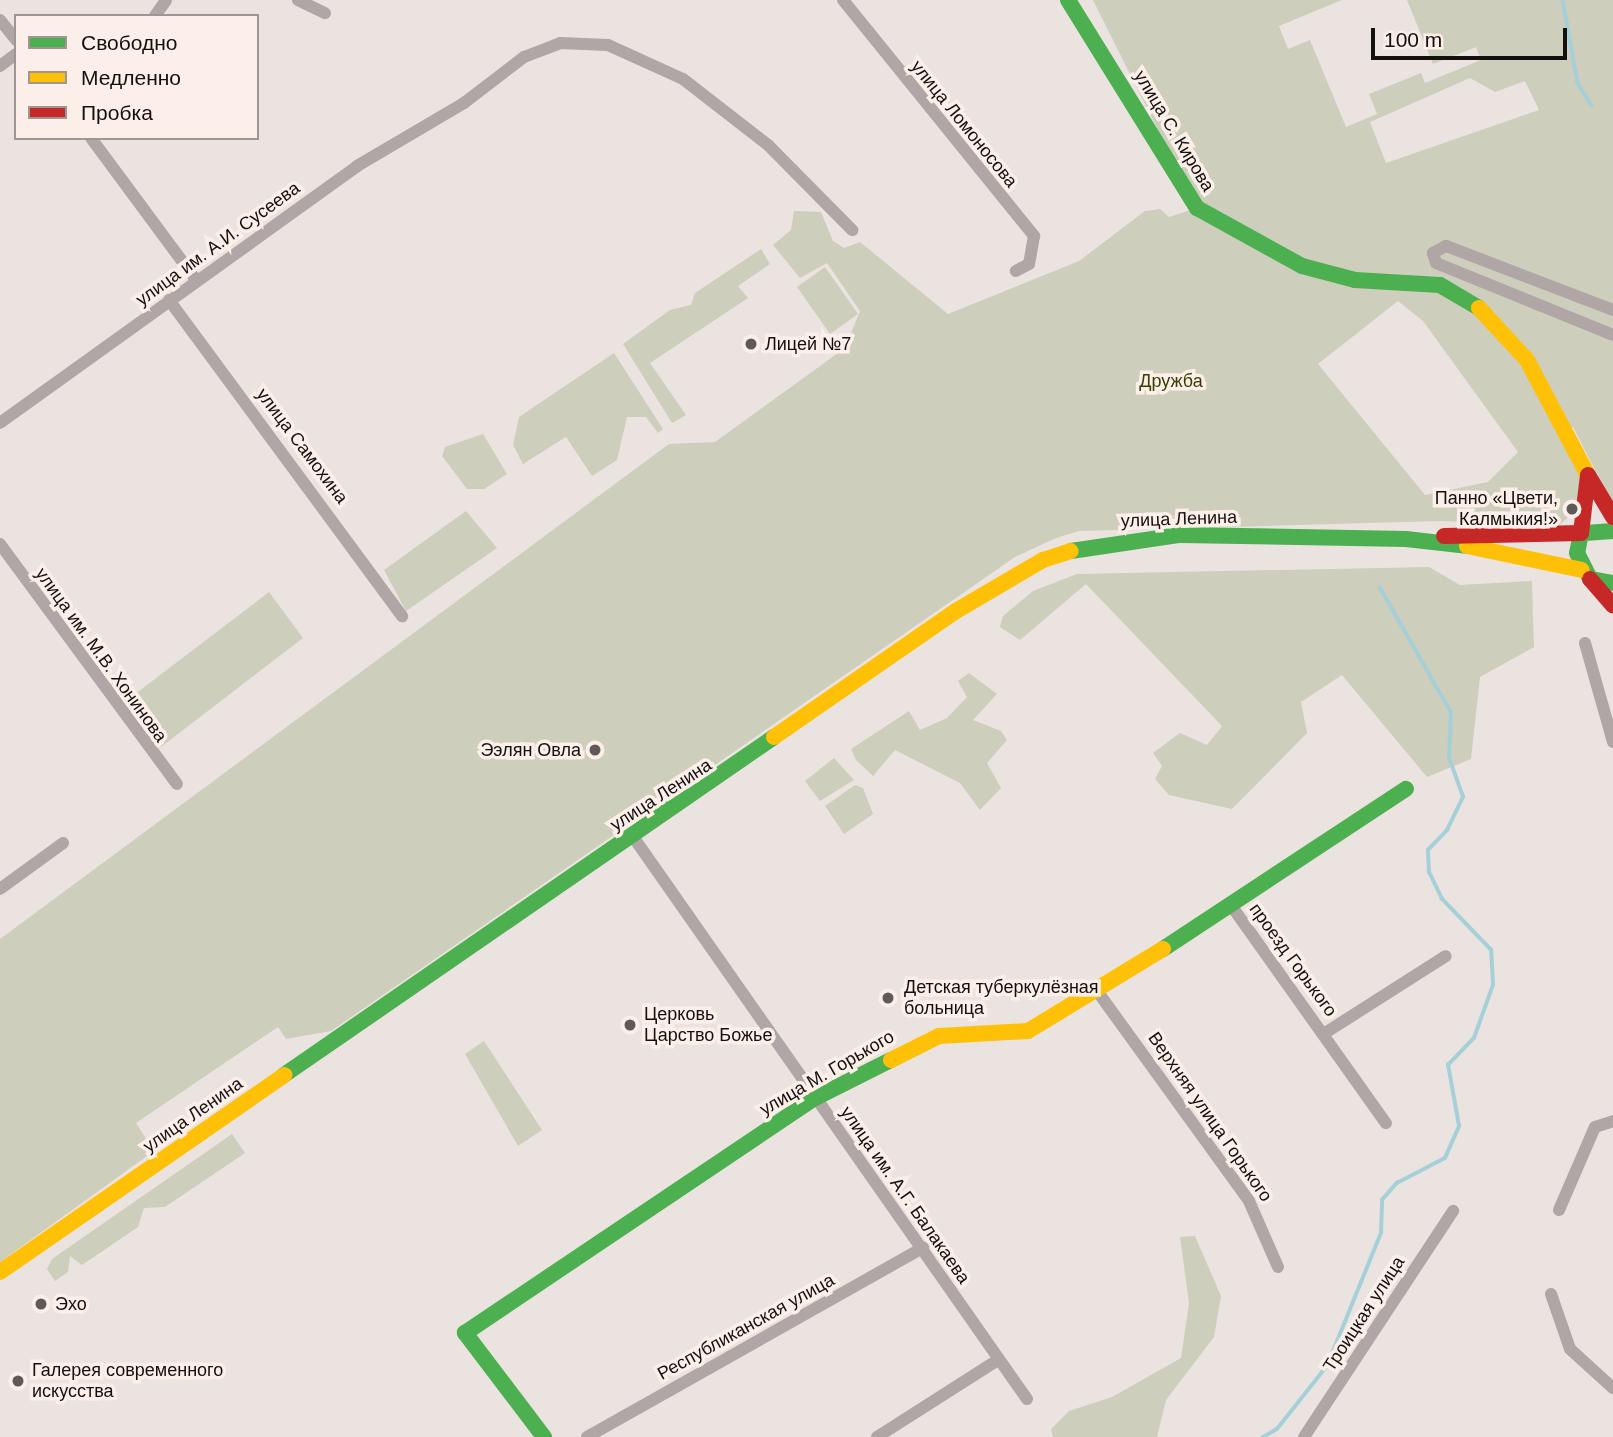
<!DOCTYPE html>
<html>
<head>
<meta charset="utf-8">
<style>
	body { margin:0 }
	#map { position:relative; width:1613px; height:1437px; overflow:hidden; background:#ebe3e0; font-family:Helvetica,sans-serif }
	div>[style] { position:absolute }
	.green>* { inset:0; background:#cdcebc }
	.stream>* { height:3.5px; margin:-1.75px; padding:0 1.75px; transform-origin:1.75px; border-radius:1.75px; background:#a6d0d8 }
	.street>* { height:12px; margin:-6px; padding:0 6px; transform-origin:6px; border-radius:6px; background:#afa6a5 }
	.fast>* { height:16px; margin:-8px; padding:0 8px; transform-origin:8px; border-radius:8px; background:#4caf50 }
	.slow>* { height:16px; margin:-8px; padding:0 8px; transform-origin:8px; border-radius:8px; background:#ffc107 }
	.jam>* { height:16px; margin:-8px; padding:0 8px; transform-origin:8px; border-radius:8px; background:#c62828 }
	.dots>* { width:19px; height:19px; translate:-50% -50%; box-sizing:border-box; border:4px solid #fcefe9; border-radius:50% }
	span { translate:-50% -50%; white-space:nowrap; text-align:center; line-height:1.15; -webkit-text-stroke:7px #fcefe9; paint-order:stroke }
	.street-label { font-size:18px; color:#14100e }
	.poi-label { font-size:18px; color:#14100e }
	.left { translate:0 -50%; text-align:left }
	.right { translate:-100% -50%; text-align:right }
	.park-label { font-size:18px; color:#373f04 }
	.legend { position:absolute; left:14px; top:14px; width:245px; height:126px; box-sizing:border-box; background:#fcefe9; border:2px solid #9f9691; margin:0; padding:9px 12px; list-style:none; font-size:21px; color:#14100e }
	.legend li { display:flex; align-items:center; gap:14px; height:35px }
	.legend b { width:35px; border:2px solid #9f9691 }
	.scale { position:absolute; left:1371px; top:28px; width:196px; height:32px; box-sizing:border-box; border:4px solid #14100e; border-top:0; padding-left:9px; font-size:21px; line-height:24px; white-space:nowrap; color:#14100e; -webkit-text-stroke:5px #fcefe9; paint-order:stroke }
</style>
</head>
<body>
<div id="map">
	<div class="green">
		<i style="clip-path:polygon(evenodd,1093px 0,1342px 0,1279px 26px,1288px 49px,1310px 40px,1346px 127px,1377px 114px,1369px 94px,1421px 73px,1425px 83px,1481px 60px,1476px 47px,1433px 64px,1407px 0,1613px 0,1613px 505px,1573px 427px,1561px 435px,1583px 479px,1580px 507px,1558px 526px,1442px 521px,1079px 531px,1056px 538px,1015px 557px,331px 1031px,286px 1039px,278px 1027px,136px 1123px,154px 1151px,0 1262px,0 939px,669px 444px,715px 442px,845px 348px,860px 311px,827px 263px,800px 278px,773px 245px,791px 230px,794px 211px,821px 212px,833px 241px,844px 248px,860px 242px,948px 314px,1079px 261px,1145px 211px,1160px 209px,1169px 217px,1197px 208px,1093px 0,1470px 78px,1495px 92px,1525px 81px,1539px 110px,1386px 163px,1370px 122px,1470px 78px,1093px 0,1398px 301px,1423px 321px,1518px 452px,1488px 482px,1425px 495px,1318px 364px,1398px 301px)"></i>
		<i style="clip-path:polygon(761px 249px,770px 264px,738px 286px,748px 298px,650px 363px,686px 415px,672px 423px,623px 344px,670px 310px,691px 305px,695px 293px)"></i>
		<i style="clip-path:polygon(825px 267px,858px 314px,830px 334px,797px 287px)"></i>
		<i style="clip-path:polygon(614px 353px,663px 429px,658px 433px,646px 417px,627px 417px,617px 460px,592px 476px,566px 437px,523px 464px,513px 445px,519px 417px)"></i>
		<i style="clip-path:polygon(483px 434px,507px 474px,484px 489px,467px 489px,442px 456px,445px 447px)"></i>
		<i style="clip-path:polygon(466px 511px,497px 548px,406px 611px,384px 570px)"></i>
		<i style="clip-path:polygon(1429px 567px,1460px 585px,1532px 581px,1534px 647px,1480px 677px,1471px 759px,1427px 777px,1342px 675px,1301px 702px,1307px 733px,1232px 809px,1169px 795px,1155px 779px,1162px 766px,1153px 753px,1180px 733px,1207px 745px,1222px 726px,1086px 584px,1020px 640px,1000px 627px,1003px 616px,1033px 591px,1077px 574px)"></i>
		<i style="clip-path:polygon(269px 592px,303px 638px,161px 747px,126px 701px)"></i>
		<i style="clip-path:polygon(969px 673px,997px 694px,973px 720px,1001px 731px,1007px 740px,987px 763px,1001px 788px,980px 810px,960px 783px,895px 750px,873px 776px,856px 760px,851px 749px,909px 711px,920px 730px,947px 718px,967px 697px,958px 681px)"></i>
		<i style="clip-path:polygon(834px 758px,854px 780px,820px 801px,805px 781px)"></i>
		<i style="clip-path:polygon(855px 785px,863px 788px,873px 814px,844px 834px,825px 806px)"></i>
		<i style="clip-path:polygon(484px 1041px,542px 1130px,518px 1146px,465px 1054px)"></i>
		<i style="clip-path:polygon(232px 1134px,245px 1153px,165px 1207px,144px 1208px,138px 1227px,82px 1265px,70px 1256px,68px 1272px,55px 1281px,47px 1269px,52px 1259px)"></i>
		<i style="clip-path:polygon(1195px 1236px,1221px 1296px,1214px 1337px,1166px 1400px,1157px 1437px,1053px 1437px,1051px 1429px,1069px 1411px,1112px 1397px,1181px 1358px,1189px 1303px,1180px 1237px)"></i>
	</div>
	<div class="stream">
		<i style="left:1563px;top:0;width:84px;rotate:79.8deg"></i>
		<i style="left:1578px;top:83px;width:26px;rotate:59deg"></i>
		<i style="left:1263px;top:1437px;width:16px;rotate:-30deg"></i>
		<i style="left:1277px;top:1429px;width:80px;rotate:-51.6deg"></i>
		<i style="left:1327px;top:1366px;width:144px;rotate:-67.9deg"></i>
		<i style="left:1381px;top:1233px;width:33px;rotate:-88deg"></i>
		<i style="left:1382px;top:1200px;width:23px;rotate:-49deg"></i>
		<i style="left:1397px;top:1183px;width:54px;rotate:-27.5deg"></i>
		<i style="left:1445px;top:1158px;width:35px;rotate:-66deg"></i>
		<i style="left:1459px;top:1126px;width:62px;rotate:-100.2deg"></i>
		<i style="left:1448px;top:1065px;width:37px;rotate:-46deg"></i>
		<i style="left:1474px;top:1038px;width:56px;rotate:-70.3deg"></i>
		<i style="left:1493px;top:985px;width:35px;rotate:-93deg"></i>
		<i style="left:1491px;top:950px;width:71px;rotate:-133.9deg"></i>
		<i style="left:1442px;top:899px;width:30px;rotate:-116deg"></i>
		<i style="left:1429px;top:872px;width:22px;rotate:-93deg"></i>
		<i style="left:1428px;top:850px;width:28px;rotate:-46deg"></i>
		<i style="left:1447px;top:830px;width:37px;rotate:-64deg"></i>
		<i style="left:1463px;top:797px;width:41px;rotate:-109.7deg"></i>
		<i style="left:1449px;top:758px;width:45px;rotate:-87.5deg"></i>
		<i style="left:1451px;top:713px;width:144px;rotate:-119.6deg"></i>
	</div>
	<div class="street">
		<i style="left:298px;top:0;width:30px;rotate:26deg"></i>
		<i style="left:843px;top:0;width:304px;rotate:51deg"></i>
		<i style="left:1034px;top:236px;width:28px;rotate:100deg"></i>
		<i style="left:1029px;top:264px;width:15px;rotate:152deg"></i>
		<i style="left:155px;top:16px;width:19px;rotate:-55deg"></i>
		<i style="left:0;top:20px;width:26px;rotate:51deg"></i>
		<i style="left:0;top:66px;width:20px;rotate:-37deg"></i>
		<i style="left:91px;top:138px;width:177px;rotate:53.5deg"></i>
		<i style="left:169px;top:300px;width:393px;rotate:53.6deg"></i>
		<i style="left:1613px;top:310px;width:179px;rotate:-159deg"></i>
		<i style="left:1446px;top:246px;width:15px;rotate:152deg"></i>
		<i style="left:1433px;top:253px;width:10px;rotate:73deg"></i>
		<i style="left:1436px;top:263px;width:191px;rotate:22.1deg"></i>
		<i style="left:0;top:423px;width:440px;rotate:-35.7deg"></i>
		<i style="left:357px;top:166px;width:124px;rotate:-30.5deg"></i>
		<i style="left:464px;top:103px;width:76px;rotate:-37.5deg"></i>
		<i style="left:524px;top:57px;width:39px;rotate:-21deg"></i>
		<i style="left:560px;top:43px;width:48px;rotate:2.4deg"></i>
		<i style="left:608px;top:45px;width:82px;rotate:24.4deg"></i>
		<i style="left:683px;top:79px;width:108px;rotate:37.8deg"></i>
		<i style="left:768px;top:145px;width:120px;rotate:45.3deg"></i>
		<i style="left:0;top:544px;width:298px;rotate:53.6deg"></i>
		<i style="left:1585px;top:643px;width:103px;rotate:74.2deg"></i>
		<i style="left:634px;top:838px;width:685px;rotate:54.99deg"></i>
		<i style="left:0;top:889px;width:78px;rotate:-36.1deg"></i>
		<i style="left:1233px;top:908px;width:264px;rotate:54.6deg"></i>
		<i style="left:1100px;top:995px;width:254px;rotate:54.1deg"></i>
		<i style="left:1249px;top:1201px;width:72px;rotate:66.3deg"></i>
		<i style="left:1325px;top:1033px;width:143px;rotate:-32.5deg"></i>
		<i style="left:1559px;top:1210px;width:90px;rotate:-66.6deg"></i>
		<i style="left:1595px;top:1127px;width:19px;rotate:-18deg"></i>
		<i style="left:1551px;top:1294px;width:58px;rotate:70.9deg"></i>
		<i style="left:1570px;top:1349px;width:58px;rotate:42.2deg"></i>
		<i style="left:587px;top:1437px;width:386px;rotate:-29.4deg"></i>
		<i style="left:877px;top:1437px;width:143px;rotate:-32.5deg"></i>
		<i style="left:1304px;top:1437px;width:271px;rotate:-56.6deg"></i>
	</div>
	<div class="fast">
		<i style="left:1068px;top:0;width:245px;rotate:58.2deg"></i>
		<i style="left:1197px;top:208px;width:120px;rotate:28.9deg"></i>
		<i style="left:1302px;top:266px;width:55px;rotate:14.8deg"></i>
		<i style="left:1355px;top:280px;width:85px;rotate:3.4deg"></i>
		<i style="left:1440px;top:285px;width:45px;rotate:30.5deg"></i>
		<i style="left:1613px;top:531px;width:32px;rotate:176deg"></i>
		<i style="left:1581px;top:533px;width:20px;rotate:101deg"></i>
		<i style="left:1577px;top:553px;width:29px;rotate:63deg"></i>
		<i style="left:1590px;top:579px;width:23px;rotate:10deg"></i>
		<i style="left:1071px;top:551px;width:110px;rotate:-8.4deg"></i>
		<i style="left:1180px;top:535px;width:226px;rotate:1deg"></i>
		<i style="left:1406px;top:539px;width:61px;rotate:6.5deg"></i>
		<i style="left:1163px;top:949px;width:291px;rotate:-33.4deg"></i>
		<i style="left:284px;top:1075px;width:595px;rotate:-34.6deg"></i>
		<i style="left:544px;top:1437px;width:131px;rotate:-127.2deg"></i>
		<i style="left:465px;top:1333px;width:422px;rotate:-33.9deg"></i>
		<i style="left:815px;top:1098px;width:85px;rotate:-26.6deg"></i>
	</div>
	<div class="slow">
		<i style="left:1479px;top:308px;width:71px;rotate:47.3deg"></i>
		<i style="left:1527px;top:360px;width:130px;rotate:62.1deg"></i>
		<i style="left:1467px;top:546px;width:117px;rotate:11.8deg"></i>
		<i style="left:774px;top:737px;width:221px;rotate:-34.7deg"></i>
		<i style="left:956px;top:611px;width:101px;rotate:-30.4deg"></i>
		<i style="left:1043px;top:560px;width:29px;rotate:-18deg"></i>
		<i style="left:891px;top:1060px;width:54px;rotate:-26.6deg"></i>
		<i style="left:939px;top:1036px;width:89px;rotate:-3.2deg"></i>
		<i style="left:1028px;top:1031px;width:158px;rotate:-31.3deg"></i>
		<i style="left:0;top:1272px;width:346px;rotate:-34.7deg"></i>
	</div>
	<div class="jam">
		<i style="left:1581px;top:533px;width:58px;rotate:-83.1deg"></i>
		<i style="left:1588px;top:475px;width:49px;rotate:59.2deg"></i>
		<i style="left:1444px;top:536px;width:137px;rotate:-1.3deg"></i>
		<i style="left:1590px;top:579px;width:35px;rotate:49deg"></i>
	</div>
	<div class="dots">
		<i style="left:751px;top:344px;background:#5f5a58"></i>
		<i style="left:1572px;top:509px;background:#5f5a58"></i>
		<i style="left:595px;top:750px;background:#5f5a58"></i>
		<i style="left:888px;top:998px;background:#5f5a58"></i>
		<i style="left:630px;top:1025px;background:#5f5a58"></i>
		<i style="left:41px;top:1304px;background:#5f5a58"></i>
		<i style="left:18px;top:1381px;background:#5f5a58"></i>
	</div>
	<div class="street-label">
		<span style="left:964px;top:124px;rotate:51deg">улица Ломоносова</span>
		<span style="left:1174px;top:131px;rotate:59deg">улица С. Кирова</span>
		<span style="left:218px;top:244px;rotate:-36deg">улица им. А.И. Сусеева</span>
		<span style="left:302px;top:446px;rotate:53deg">улица Самохина</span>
		<span style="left:1179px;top:519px;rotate:-2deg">улица Ленина</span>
		<span style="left:101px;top:655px;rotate:54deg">улица им. М.В. Хонинова</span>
		<span style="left:661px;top:795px;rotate:-33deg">улица Ленина</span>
		<span style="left:1293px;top:960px;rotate:54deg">проезд Горького</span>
		<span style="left:827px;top:1073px;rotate:-30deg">улица М. Горького</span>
		<span style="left:193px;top:1115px;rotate:-35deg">улица Ленина</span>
		<span style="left:1210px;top:1117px;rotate:55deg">Верхняя улица Горького</span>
		<span style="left:905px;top:1195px;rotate:55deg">улица им. А.Г. Балакаева</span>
		<span style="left:1364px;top:1314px;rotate:-57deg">Троицкая улица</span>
		<span style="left:746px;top:1327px;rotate:-29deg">Республиканская улица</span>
	</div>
	<div class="poi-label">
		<span class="left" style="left:765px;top:344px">Лицей №7</span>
		<span class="right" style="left:1558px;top:509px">Панно «Цвети,<br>Калмыкия!»</span>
		<span class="right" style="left:581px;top:750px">Ээлян Овла</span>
		<span class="left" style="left:904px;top:998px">Детская туберкулёзная<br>больница</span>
		<span class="left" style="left:644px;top:1025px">Церковь<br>Царство Божье</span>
		<span class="left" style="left:55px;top:1304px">Эхо</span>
		<span class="left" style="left:32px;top:1381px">Галерея современного<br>искусства</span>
	</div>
	<div class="park-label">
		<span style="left:1171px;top:381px">Дружба</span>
	</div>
	<ul class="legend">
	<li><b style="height:9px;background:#4caf50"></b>Свободно</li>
	<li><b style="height:9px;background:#ffc107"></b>Медленно</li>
	<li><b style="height:9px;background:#c62828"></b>Пробка</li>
	</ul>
	<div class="scale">100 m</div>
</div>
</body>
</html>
